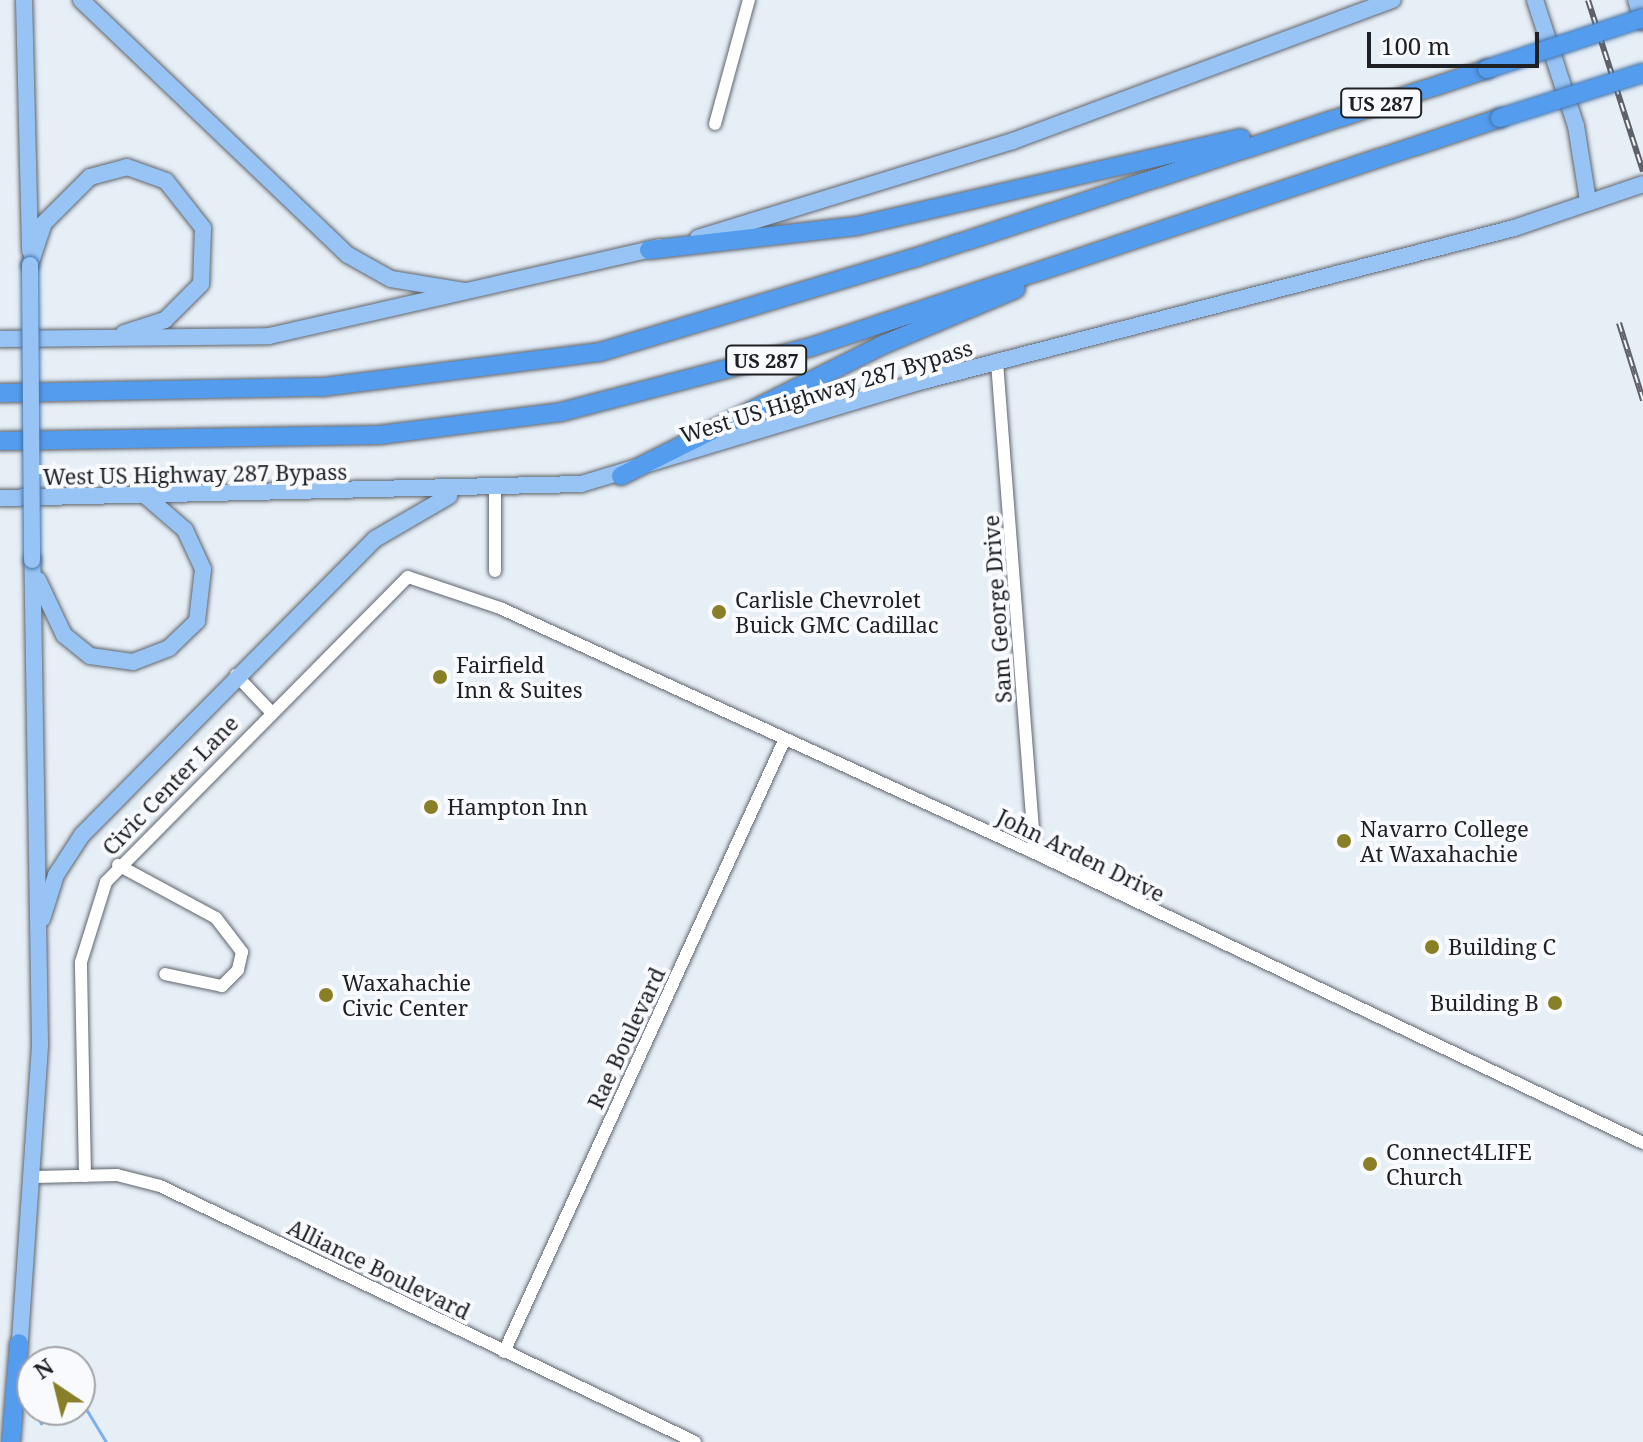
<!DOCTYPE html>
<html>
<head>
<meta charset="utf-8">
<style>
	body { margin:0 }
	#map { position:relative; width:1643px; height:1442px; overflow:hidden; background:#e6eef6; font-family:"Noto Serif",serif }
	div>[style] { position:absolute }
	.stream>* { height:3px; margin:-1.5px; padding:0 1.5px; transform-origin:1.5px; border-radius:1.5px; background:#7cafec }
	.roads { filter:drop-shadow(0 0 2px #5f656d) drop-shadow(0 0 2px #5f656d) }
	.minor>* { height:12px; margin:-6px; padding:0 6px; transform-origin:6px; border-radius:6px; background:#fff }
	.major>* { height:16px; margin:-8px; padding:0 8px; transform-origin:8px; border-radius:8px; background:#98c4f5 }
	.highway>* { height:18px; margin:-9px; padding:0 9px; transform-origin:9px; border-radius:9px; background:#549cee }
	.rail>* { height:6px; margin-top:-3px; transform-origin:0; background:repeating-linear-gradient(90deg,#f8fafe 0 9px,#5e6268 0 18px); box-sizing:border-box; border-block:2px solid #5e6268 }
	.bridges { filter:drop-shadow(0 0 2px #4171a7) drop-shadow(0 0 2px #4171a7) }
	.major-bridge>* { height:16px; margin:-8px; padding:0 8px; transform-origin:8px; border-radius:8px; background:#98c4f5 }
	.highway-bridge>* { height:18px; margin:-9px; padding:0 9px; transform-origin:9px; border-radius:9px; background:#549cee }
	.dots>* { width:22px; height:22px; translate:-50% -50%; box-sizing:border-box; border:4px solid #f8fafe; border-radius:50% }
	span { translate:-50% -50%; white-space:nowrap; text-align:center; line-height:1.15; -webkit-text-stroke:8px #f8fafe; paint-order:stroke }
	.shield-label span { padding:2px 6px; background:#f8fafe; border:2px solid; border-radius:6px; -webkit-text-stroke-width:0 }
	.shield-label { font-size:20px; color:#1e2024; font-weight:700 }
	.street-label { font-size:22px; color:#1e2024 }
	.poi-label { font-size:22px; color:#1e2024 }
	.left { translate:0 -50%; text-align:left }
	.right { translate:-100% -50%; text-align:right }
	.north { position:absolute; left:16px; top:1346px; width:80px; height:80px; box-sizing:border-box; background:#f8fafe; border:2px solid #a1a3a7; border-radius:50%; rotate:325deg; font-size:22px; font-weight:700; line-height:32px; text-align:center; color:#1e2024 }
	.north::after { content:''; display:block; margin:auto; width:28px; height:36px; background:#897f26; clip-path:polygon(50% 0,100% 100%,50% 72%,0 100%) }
	.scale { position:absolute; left:1367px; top:32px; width:172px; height:36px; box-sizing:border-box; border:4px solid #1e2024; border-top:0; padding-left:10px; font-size:24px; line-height:28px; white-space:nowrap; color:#1e2024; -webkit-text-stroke:6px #f8fafe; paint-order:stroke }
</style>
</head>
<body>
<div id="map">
	<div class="stream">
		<i style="left:80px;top:1399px;width:50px;rotate:58.8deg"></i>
		<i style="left:34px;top:1410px;width:15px;rotate:62deg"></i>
		<i style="left:41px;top:1423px;width:26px;rotate:-31deg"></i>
	</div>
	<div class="roads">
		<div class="minor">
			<i style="left:715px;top:124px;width:129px;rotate:-74.7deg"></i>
			<i style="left:997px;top:362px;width:492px;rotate:85.6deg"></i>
			<i style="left:495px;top:571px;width:81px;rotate:-90deg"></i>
			<i style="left:236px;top:675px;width:50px;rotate:46.6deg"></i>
			<i style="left:118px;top:865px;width:111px;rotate:28.4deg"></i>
			<i style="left:216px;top:918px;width:43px;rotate:52.6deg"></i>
			<i style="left:242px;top:952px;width:18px;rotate:103deg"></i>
			<i style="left:238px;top:970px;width:23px;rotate:135deg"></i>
			<i style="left:222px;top:986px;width:58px;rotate:-168.1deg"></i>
			<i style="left:85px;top:1176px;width:214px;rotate:-91.1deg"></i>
			<i style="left:81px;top:962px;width:84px;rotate:-72.6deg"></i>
			<i style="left:106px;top:882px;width:429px;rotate:-45.3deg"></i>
			<i style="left:408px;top:577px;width:97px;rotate:18.6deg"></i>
			<i style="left:500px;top:608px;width:588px;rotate:24.61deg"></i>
			<i style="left:1035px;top:853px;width:674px;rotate:25.5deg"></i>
			<i style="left:35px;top:1177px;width:82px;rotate:-1.4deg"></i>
			<i style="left:117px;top:1175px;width:44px;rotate:14.3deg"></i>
			<i style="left:160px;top:1186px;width:593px;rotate:25.57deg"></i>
			<i style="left:504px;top:1352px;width:672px;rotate:-65.38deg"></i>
		</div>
		<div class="major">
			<i style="left:24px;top:0;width:251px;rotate:88.6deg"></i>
			<i style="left:81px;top:0;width:369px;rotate:43.7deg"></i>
			<i style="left:348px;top:255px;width:49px;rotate:29.2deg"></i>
			<i style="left:391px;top:279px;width:74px;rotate:9.3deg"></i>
			<i style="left:1535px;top:0;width:133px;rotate:72deg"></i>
			<i style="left:1576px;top:126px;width:76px;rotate:80.9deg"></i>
			<i style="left:1636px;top:0;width:23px;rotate:72deg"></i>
			<i style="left:698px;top:238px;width:330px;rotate:-17.1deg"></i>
			<i style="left:1013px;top:141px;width:405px;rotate:-20.4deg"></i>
			<i style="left:30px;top:265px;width:44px;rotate:-71.6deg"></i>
			<i style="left:44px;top:223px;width:65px;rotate:-45deg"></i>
			<i style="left:90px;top:177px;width:38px;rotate:-15deg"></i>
			<i style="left:127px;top:167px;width:41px;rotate:19.7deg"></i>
			<i style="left:166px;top:181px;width:60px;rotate:51.8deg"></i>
			<i style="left:203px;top:228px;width:56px;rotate:92deg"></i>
			<i style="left:201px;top:284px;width:51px;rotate:135deg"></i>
			<i style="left:165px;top:320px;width:43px;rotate:162.4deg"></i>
			<i style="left:0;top:339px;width:269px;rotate:-0.6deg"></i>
			<i style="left:269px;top:336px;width:401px;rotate:-12.8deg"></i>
			<i style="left:0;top:498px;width:581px;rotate:-1.38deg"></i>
			<i style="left:581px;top:484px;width:357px;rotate:-16.8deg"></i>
			<i style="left:923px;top:381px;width:610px;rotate:-14.51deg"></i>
			<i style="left:1514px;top:228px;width:136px;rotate:-18.8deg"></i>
			<i style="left:38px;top:580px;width:61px;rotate:64.7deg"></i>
			<i style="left:64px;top:635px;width:33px;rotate:39deg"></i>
			<i style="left:90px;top:656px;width:43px;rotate:7.9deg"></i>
			<i style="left:133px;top:662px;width:39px;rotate:-21deg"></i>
			<i style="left:169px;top:648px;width:39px;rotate:-44deg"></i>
			<i style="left:197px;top:621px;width:52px;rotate:-83.4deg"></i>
			<i style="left:203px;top:569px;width:43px;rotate:-114.8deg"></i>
			<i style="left:185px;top:530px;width:49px;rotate:-139.1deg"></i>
			<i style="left:42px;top:919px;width:46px;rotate:-72.3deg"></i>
			<i style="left:56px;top:875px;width:48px;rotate:-57deg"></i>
			<i style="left:82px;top:835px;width:416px;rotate:-45.3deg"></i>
			<i style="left:375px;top:539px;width:86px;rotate:-30.2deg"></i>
			<i style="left:19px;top:1354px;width:311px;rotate:-86.1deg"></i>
			<i style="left:40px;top:1044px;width:484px;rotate:-90.9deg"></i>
		</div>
		<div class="highway">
			<i style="left:649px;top:250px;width:209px;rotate:-6.6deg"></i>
			<i style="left:857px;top:226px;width:394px;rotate:-12.9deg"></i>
			<i style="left:0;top:393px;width:323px;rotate:-1.1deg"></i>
			<i style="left:323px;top:387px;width:279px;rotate:-7.2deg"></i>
			<i style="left:600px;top:352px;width:328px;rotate:-16.7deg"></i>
			<i style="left:914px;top:258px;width:603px;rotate:-18.25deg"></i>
			<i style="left:0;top:441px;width:379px;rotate:-0.9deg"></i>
			<i style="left:379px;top:435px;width:183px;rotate:-7.2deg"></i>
			<i style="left:561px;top:412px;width:258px;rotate:-14.6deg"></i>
			<i style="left:811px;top:347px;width:726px;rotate:-18.39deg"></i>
			<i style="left:621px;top:476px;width:295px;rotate:-26.6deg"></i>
			<i style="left:885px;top:344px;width:142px;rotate:-22.8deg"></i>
			<i style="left:11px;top:1442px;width:99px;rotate:-85.4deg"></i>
		</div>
	</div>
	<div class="rail">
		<i style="left:1588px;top:0;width:180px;rotate:72.2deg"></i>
		<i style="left:1619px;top:323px;width:81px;rotate:72.7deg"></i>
	</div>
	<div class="bridges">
		<div class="major-bridge">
			<i style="left:30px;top:265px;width:295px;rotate:89.6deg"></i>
		</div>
		<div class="highway-bridge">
			<i style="left:1487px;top:69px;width:164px;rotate:-18.1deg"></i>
			<i style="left:1500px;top:118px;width:150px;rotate:-17.5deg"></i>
		</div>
	</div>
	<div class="dots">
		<i style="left:719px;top:612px;background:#897f26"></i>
		<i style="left:440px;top:677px;background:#897f26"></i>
		<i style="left:431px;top:807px;background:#897f26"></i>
		<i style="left:1344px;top:841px;background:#897f26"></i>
		<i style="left:1432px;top:947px;background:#897f26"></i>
		<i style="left:326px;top:995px;background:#897f26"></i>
		<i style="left:1555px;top:1003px;background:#897f26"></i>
		<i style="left:1370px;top:1164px;background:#897f26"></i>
	</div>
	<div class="shield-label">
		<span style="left:1381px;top:103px">US 287</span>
		<span style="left:766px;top:360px">US 287</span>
	</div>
	<div class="street-label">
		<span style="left:826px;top:391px;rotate:-17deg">West US Highway 287 Bypass</span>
		<span style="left:195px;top:474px;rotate:-1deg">West US Highway 287 Bypass</span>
		<span style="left:997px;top:609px;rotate:-94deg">Sam George Drive</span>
		<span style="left:170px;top:785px;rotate:-46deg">Civic Center Lane</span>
		<span style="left:1081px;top:855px;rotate:26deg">John Arden Drive</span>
		<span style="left:626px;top:1038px;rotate:-65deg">Rae Boulevard</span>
		<span style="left:379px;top:1269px;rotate:26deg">Alliance Boulevard</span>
	</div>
	<div class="poi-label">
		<span class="left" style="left:735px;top:612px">Carlisle Chevrolet<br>Buick GMC Cadillac</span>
		<span class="left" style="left:456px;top:677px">Fairfield<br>Inn &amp; Suites</span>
		<span class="left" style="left:447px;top:807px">Hampton Inn</span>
		<span class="left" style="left:1360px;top:841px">Navarro College<br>At Waxahachie</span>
		<span class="left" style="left:1448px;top:947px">Building C</span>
		<span class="left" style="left:342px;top:995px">Waxahachie<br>Civic Center</span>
		<span class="right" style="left:1539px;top:1003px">Building B</span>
		<span class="left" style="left:1386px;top:1164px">Connect4LIFE<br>Church</span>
	</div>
	<div class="north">N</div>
	<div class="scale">100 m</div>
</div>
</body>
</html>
